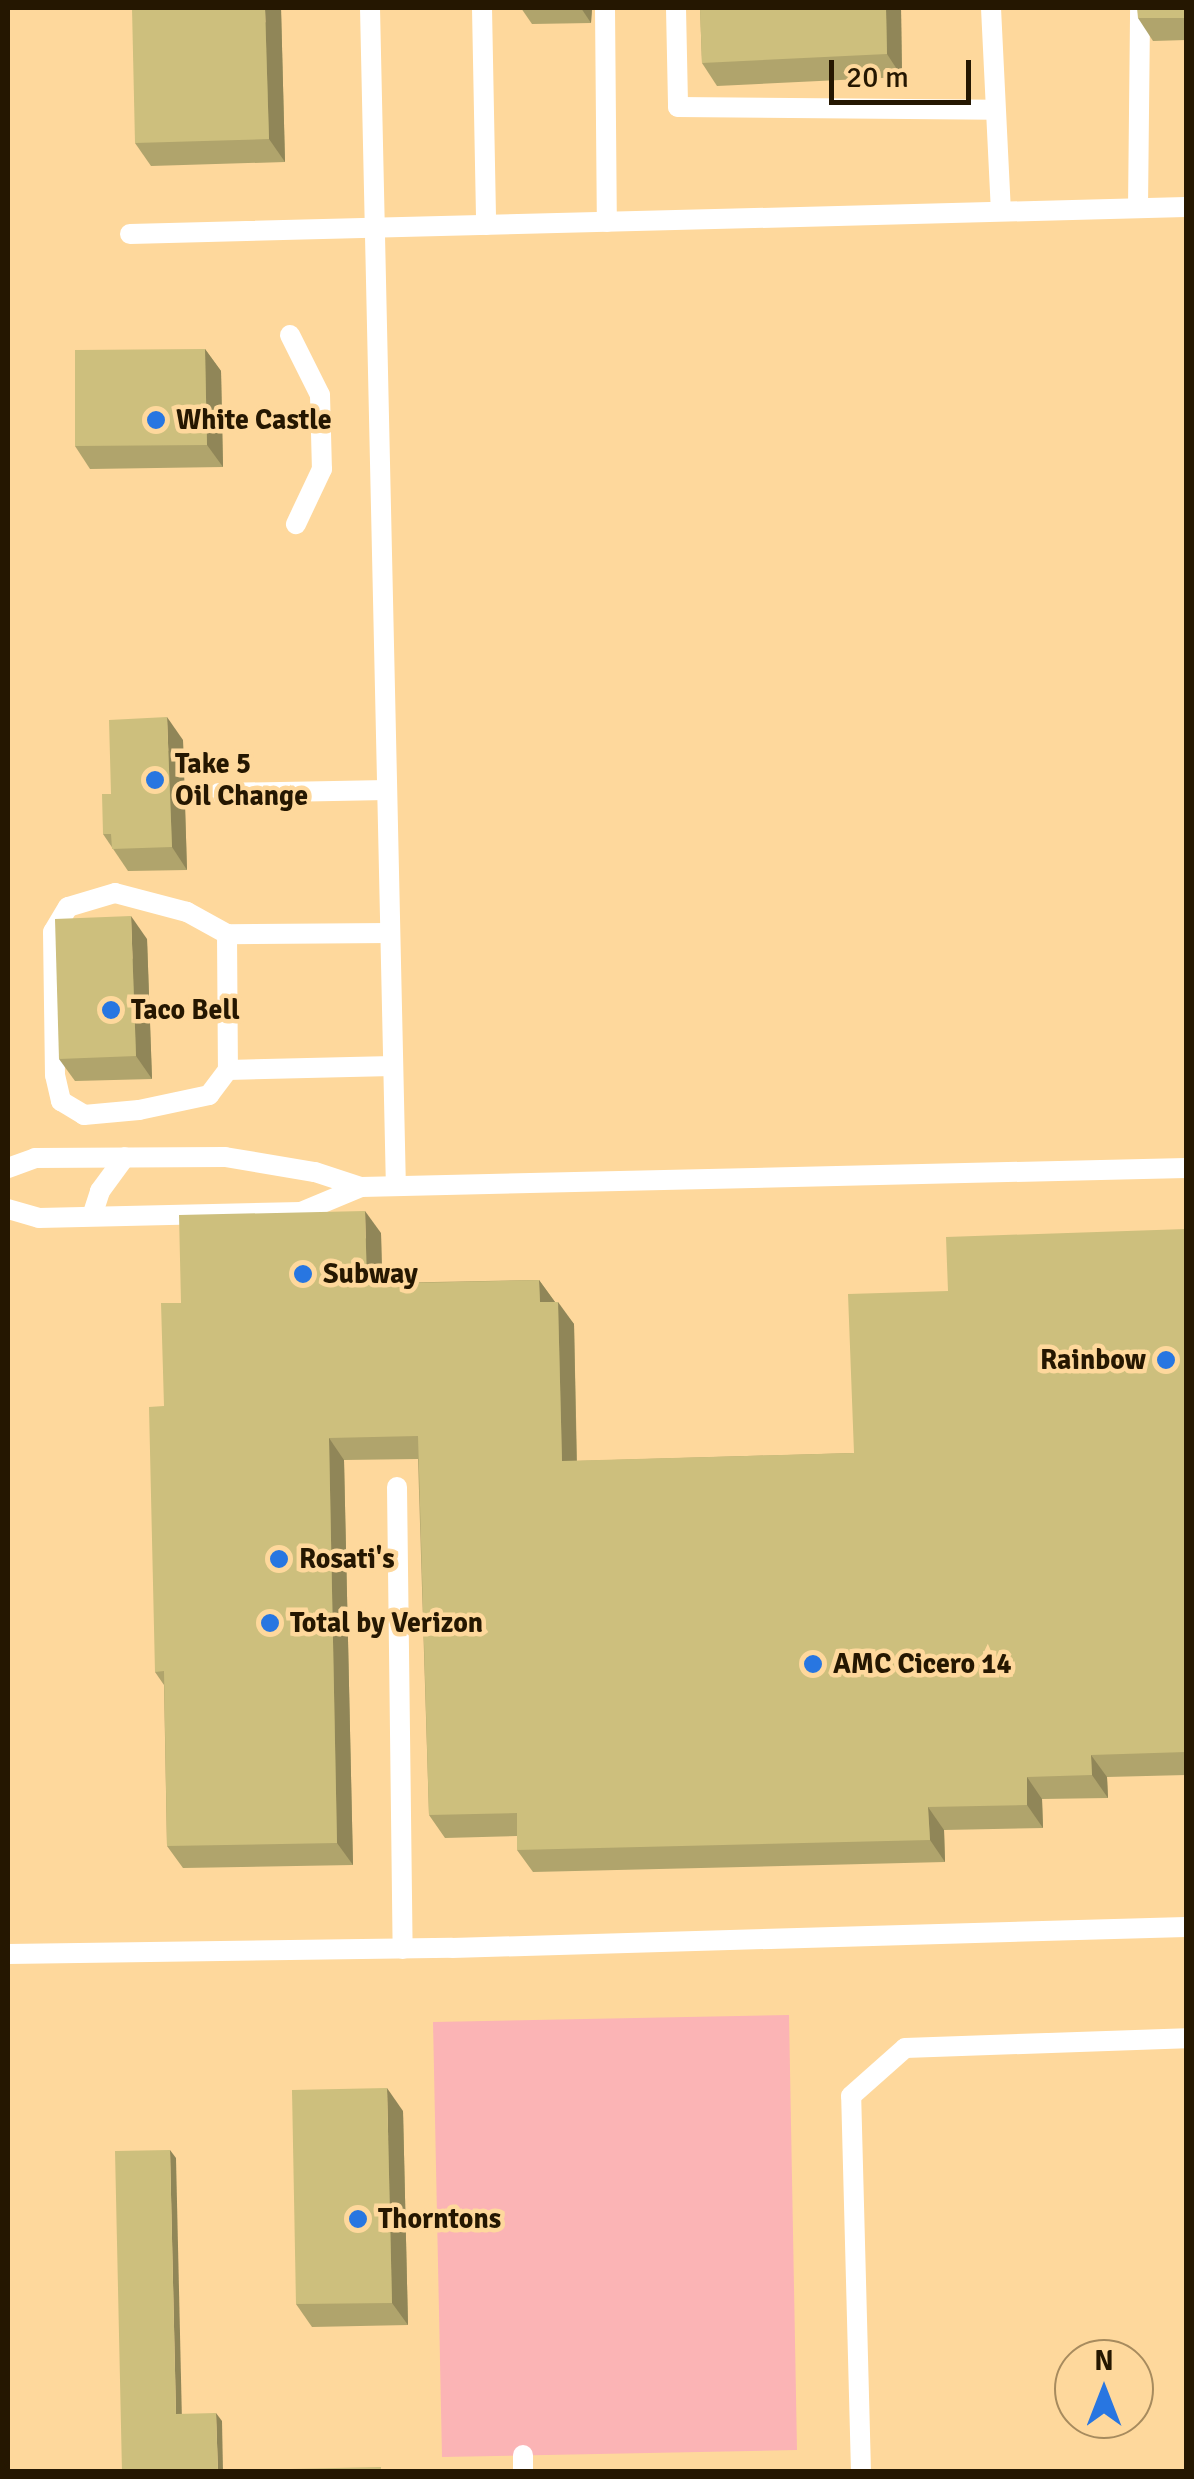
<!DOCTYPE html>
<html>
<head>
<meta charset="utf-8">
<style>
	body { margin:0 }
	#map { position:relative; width:1194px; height:2479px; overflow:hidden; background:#fed89c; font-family:Signika,sans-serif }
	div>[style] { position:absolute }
	.green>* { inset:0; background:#fbb4b5 }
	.lane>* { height:20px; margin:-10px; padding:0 10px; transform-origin:10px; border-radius:10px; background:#fff }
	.wall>* { inset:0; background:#b0a46c }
	.shaded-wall>* { inset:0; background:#908658 }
	.building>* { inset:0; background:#cdbf7d }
	.dots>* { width:28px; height:28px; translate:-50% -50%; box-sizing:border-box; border:5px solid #fed89c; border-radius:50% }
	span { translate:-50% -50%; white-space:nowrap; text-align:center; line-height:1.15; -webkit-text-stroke:9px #fed89c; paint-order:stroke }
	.poi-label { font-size:28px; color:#251701; font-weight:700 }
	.left { translate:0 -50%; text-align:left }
	.right { translate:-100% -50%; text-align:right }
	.frame { position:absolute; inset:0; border:10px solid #251701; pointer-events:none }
	.north { position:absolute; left:1054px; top:2339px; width:100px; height:100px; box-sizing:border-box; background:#fed89c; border:2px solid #a78b5e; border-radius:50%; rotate:0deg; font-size:28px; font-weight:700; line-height:40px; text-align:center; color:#251701 }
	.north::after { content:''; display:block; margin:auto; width:35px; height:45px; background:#2876e1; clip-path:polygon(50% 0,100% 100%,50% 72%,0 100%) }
	.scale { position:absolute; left:829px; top:60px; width:142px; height:45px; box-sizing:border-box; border:5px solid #251701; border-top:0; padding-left:12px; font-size:30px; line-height:35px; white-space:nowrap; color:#251701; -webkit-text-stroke:8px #fed89c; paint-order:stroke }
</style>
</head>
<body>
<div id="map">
	<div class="green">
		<i style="clip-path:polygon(789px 2015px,797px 2450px,442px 2457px,433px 2022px)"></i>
	</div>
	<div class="lane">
		<i style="left:370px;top:8px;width:1178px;rotate:88.74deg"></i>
		<i style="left:482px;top:8px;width:217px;rotate:88.9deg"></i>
		<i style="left:605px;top:8px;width:214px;rotate:89.5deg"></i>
		<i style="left:676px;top:8px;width:99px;rotate:88.8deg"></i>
		<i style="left:678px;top:107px;width:317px;rotate:0.5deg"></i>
		<i style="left:991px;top:8px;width:203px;rotate:87.2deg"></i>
		<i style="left:1138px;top:208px;width:200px;rotate:-89.4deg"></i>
		<i style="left:130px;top:234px;width:1056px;rotate:-1.46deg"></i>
		<i style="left:290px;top:335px;width:67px;rotate:63.4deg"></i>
		<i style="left:320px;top:395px;width:74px;rotate:88.5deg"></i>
		<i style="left:322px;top:469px;width:61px;rotate:115.3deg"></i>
		<i style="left:219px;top:793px;width:168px;rotate:-1deg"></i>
		<i style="left:390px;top:933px;width:163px;rotate:179.6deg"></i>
		<i style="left:227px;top:934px;width:136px;rotate:89.6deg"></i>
		<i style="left:228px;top:1070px;width:165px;rotate:-1.4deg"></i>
		<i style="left:227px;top:934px;width:46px;rotate:-151.2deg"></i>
		<i style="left:187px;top:912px;width:74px;rotate:-165.2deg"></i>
		<i style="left:115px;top:893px;width:49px;rotate:163.4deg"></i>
		<i style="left:68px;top:907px;width:29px;rotate:121deg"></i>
		<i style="left:53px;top:932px;width:143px;rotate:89.2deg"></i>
		<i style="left:55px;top:1075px;width:27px;rotate:77deg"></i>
		<i style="left:61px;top:1101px;width:27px;rotate:31deg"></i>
		<i style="left:84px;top:1115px;width:55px;rotate:-5.2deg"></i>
		<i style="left:139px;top:1110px;width:72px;rotate:-12.1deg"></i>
		<i style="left:209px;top:1095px;width:31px;rotate:-53deg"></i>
		<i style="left:8px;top:1168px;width:29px;rotate:-20deg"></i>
		<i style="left:35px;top:1158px;width:190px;rotate:-0.3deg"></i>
		<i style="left:225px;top:1157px;width:91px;rotate:9.5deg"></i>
		<i style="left:315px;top:1172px;width:48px;rotate:18.1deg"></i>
		<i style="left:361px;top:1187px;width:825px;rotate:-1.32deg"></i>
		<i style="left:8px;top:1209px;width:32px;rotate:16deg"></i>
		<i style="left:39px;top:1218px;width:262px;rotate:-1.3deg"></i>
		<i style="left:301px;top:1212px;width:65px;rotate:-22.6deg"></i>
		<i style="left:92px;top:1216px;width:26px;rotate:-72deg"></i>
		<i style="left:100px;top:1191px;width:42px;rotate:-53.7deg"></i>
		<i style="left:397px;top:1487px;width:462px;rotate:89.3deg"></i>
		<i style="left:8px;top:1954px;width:444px;rotate:-0.8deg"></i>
		<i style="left:452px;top:1948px;width:734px;rotate:-1.64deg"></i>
		<i style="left:523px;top:2455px;width:17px;rotate:90deg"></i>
		<i style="left:861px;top:2472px;width:376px;rotate:-91.5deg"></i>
		<i style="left:851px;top:2096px;width:72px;rotate:-41.6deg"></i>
		<i style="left:905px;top:2048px;width:281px;rotate:-2deg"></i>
	</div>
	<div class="wall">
		<i style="clip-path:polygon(281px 8px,285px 162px,151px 166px,135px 143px)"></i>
		<i style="clip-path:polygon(521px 8px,592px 8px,591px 23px,532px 24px)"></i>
		<i style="clip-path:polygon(700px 8px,901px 8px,902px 77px,717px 86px,702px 63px)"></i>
		<i style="clip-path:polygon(1186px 8px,1186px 40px,1153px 41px,1138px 18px)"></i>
		<i style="clip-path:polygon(205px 349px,221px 371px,223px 467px,90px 469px,75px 446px)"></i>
		<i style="clip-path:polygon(183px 740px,187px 870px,128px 871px,103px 834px,111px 794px)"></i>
		<i style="clip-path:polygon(147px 939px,152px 1079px,75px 1081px,59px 1059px)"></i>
		<i style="clip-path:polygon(1186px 1229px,1186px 1775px,1107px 1777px,1108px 1798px,1042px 1799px,1043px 1828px,944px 1830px,945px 1862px,533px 1872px,517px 1850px,517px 1836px,445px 1838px,429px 1815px,418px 1459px,344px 1460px,353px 1865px,183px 1868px,167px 1846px,164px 1685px,155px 1672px,164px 1406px,181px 1303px,381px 1233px,382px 1283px,539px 1280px,555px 1302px,574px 1324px,577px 1461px,854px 1453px,948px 1291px)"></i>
		<i style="clip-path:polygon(403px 2111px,408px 2325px,312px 2327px,296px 2304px)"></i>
	</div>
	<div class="shaded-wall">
		<i style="clip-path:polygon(265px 8px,281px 8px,285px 162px,269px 139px)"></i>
		<i style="clip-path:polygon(581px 8px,592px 8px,591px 23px)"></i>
		<i style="clip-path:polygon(886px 8px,901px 8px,902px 77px,887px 54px)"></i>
		<i style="clip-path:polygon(205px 349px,221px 371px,223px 467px,207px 445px)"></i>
		<i style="clip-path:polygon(167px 717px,183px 740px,187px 870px,172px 847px)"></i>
		<i style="clip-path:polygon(131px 916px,147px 939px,152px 1079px,136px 1056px)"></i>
		<i style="clip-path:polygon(365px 1211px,381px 1233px,383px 1306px,367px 1284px)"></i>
		<i style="clip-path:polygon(539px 1280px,555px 1302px,540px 1302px)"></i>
		<i style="clip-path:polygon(558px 1302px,574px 1324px,577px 1483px,562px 1461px)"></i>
		<i style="clip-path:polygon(329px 1438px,344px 1460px,353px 1865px,337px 1843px)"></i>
		<i style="clip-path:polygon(1091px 1755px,1107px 1777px,1108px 1798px,1092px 1775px)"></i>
		<i style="clip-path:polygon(1027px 1777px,1042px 1799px,1043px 1828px,1027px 1805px)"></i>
		<i style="clip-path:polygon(928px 1807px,944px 1830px,945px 1862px,930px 1840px)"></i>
		<i style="clip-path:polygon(387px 2088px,403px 2111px,408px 2325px,392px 2303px)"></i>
		<i style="clip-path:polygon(170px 2150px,176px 2158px,182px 2422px,176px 2414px)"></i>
		<i style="clip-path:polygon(216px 2413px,222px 2421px,223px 2472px,218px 2472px)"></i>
	</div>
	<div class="building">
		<i style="clip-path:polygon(132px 8px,265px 8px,269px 139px,135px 143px)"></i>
		<i style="clip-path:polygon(700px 8px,886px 8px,887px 54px,702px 63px)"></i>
		<i style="clip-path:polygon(1137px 8px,1186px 8px,1186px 18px,1138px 18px)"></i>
		<i style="clip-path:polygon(205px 349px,207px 445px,75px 446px,75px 350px)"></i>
		<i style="clip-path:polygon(167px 717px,172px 847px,112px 849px,111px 834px,103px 834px,102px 794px,111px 794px,109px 720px)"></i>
		<i style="clip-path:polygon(131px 916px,136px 1056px,59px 1059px,55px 919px)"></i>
		<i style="clip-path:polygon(365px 1211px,367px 1284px,539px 1280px,540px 1302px,558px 1302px,562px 1461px,854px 1453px,848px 1294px,948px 1291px,946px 1237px,1186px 1229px,1186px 1752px,1091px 1755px,1092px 1775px,1027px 1777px,1027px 1805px,928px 1807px,930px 1840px,517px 1850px,517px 1813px,429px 1815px,418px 1436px,329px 1438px,337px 1843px,167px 1846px,164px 1671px,155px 1672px,149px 1407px,164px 1406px,161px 1303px,181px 1303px,179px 1215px)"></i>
		<i style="clip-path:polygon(387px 2088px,392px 2303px,296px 2304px,292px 2090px)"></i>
		<i style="clip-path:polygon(170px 2150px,176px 2414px,216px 2413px,218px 2472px,122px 2472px,115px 2151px)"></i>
		<i style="clip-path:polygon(381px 2467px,381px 2472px,290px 2472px,290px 2469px)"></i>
	</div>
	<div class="dots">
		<i style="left:156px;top:420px;background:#2876e1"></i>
		<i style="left:155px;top:780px;background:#2876e1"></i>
		<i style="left:111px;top:1010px;background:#2876e1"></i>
		<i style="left:303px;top:1274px;background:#2876e1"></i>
		<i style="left:1166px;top:1360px;background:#2876e1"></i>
		<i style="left:279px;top:1559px;background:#2876e1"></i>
		<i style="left:270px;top:1623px;background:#2876e1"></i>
		<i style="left:813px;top:1664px;background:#2876e1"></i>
		<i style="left:358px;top:2219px;background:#2876e1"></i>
	</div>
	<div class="poi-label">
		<span class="left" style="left:176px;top:420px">White Castle</span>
		<span class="left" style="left:175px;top:780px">Take 5<br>Oil Change</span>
		<span class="left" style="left:131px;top:1010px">Taco Bell</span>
		<span class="left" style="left:323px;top:1274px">Subway</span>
		<span class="right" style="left:1146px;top:1360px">Rainbow</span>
		<span class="left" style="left:299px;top:1559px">Rosati's</span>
		<span class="left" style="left:290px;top:1623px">Total by Verizon</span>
		<span class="left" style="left:833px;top:1664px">AMC Cicero 14</span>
		<span class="left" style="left:378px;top:2219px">Thorntons</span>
	</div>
	<div class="frame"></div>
	<div class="north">N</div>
	<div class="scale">20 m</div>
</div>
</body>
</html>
